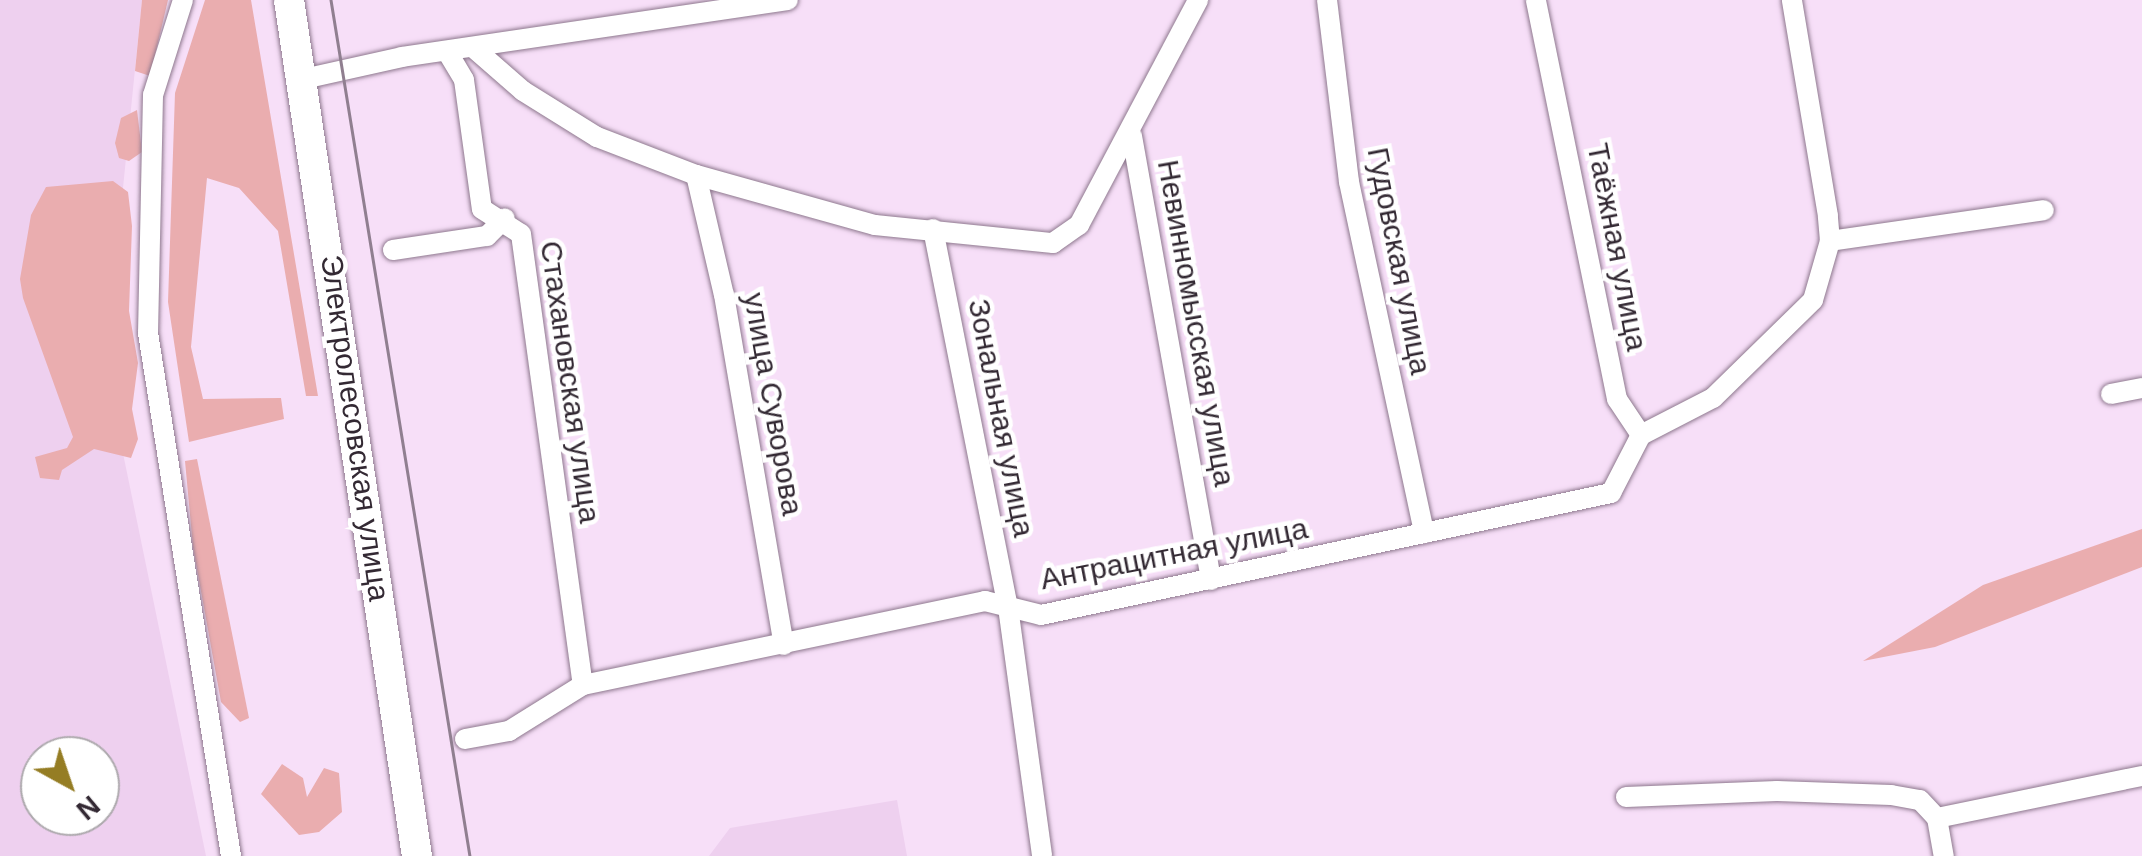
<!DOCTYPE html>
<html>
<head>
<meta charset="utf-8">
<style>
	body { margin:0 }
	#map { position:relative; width:2142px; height:856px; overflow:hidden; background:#f7dff8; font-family:Helvetica,sans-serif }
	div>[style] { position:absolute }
	.built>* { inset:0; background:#eed0ef }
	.green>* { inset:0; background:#eaadaf }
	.roads { filter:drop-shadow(0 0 2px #8e788e) drop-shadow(0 0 2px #8e788e) }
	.street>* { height:20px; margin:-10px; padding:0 10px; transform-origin:10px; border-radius:10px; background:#fff }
	.primary>* { height:30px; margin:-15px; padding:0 15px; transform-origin:15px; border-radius:15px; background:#fff }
	.tram>* { height:2.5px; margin:-1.25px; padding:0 1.25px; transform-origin:1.25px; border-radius:1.25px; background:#907f90 }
	span { translate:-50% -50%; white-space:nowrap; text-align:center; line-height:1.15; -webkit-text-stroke:9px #fff; paint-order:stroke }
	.street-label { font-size:30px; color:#332933 }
	.north { position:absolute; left:20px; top:736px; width:100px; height:100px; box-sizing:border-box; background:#fff; border:2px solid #ada9ad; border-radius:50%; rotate:140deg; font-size:28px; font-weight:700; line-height:40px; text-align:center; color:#332933 }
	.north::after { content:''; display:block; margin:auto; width:35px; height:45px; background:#957d24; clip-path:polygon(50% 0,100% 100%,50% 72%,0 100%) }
</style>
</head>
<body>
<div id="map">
	<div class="built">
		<i style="clip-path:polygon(evenodd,0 0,142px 0,105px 366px,206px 856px,0 856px,0 0,40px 756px,100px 756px,100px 816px,40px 816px,40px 756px)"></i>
		<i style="clip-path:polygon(897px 800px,907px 856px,709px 856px,730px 828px)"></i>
	</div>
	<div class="green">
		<i style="clip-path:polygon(142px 0,168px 0,150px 76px,135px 71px)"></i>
		<i style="clip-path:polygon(205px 0,251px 0,318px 396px,306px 396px,278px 231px,239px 188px,207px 178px,191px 347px,203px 399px,281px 398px,284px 419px,189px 442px,168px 302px,175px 93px)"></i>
		<i style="clip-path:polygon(137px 110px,142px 152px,129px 161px,119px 158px,115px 143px,121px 118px)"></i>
		<i style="clip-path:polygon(113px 181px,128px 192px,132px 226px,129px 311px,138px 363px,132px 409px,138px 439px,131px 458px,94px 449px,62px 470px,59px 480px,40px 478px,35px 457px,67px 448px,73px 437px,23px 298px,20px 279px,31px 215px,46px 187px)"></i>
		<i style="clip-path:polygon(197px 459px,249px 718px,240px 722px,221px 702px,193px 547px,185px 461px)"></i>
		<i style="clip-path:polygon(2142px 529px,2142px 567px,1935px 647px,1863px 661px,1983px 585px)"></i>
		<i style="clip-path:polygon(282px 764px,303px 778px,307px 797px,324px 768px,339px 773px,342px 812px,319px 832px,299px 835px,261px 794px)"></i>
	</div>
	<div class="roads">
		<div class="street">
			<i style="left:183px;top:0;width:100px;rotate:107.5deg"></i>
			<i style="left:153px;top:95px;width:238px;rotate:91.2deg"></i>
			<i style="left:148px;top:333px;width:530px;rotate:80.98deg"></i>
			<i style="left:1327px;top:0;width:183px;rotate:83.1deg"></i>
			<i style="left:1349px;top:182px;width:359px;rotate:77.9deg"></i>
			<i style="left:476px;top:50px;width:62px;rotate:41.1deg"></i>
			<i style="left:523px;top:91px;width:87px;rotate:31.9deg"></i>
			<i style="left:597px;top:137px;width:106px;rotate:21deg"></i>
			<i style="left:696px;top:175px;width:186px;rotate:15.6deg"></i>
			<i style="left:875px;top:225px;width:179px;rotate:5.8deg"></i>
			<i style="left:1053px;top:243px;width:32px;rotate:-35deg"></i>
			<i style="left:1079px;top:225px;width:255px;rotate:-62.1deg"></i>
			<i style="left:448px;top:53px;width:31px;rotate:59deg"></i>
			<i style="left:464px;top:80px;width:130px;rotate:82.1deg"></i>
			<i style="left:482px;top:209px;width:46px;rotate:32.7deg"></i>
			<i style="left:521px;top:234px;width:455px;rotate:82.2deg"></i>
			<i style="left:303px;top:79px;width:101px;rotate:-12.5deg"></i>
			<i style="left:402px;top:57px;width:390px;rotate:-8.4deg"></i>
			<i style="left:1132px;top:136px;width:451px;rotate:79.9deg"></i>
			<i style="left:696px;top:175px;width:123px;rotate:76.9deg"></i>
			<i style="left:724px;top:295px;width:355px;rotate:80.3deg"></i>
			<i style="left:933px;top:229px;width:385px;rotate:78.8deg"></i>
			<i style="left:1008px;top:607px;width:251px;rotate:82.2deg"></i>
			<i style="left:1830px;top:241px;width:216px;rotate:-8.2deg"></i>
			<i style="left:393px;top:250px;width:95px;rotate:-8.5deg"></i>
			<i style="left:487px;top:236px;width:25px;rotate:-45deg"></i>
			<i style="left:2111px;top:394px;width:32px;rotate:-11deg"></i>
			<i style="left:1641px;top:435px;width:81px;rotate:-27.2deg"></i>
			<i style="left:1713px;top:398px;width:140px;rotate:-44.4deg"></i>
			<i style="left:1813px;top:300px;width:61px;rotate:-73.9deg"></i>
			<i style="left:1830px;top:241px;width:25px;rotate:-95deg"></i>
			<i style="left:1828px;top:216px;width:219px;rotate:-99.5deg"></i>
			<i style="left:465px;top:739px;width:45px;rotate:-10.3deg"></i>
			<i style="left:509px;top:731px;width:87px;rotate:-31.9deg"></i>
			<i style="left:583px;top:685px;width:411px;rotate:-11.8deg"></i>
			<i style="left:985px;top:601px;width:58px;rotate:14deg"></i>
			<i style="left:1041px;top:615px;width:583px;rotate:-12.08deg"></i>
			<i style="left:1611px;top:493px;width:65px;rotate:-62.7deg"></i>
			<i style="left:1641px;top:435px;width:43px;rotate:-123.7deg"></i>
			<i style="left:1617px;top:399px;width:407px;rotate:-101.5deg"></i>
			<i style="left:1626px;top:797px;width:151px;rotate:-2.3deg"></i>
			<i style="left:1777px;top:791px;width:114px;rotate:2deg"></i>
			<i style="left:1891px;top:795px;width:29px;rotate:10deg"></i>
			<i style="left:1920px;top:800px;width:25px;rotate:47deg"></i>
			<i style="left:1937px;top:818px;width:209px;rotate:-11.6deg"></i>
			<i style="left:1937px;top:818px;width:39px;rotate:80deg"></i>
		</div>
		<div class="primary">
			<i style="left:289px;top:0;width:866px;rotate:81.5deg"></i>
		</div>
	</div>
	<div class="tram">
		<i style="left:331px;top:0;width:867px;rotate:80.78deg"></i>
	</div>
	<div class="street-label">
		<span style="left:1617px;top:247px;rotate:79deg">Таёжная улица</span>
		<span style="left:1399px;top:261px;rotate:79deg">Гудовская улица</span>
		<span style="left:1196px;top:323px;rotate:80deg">Невинномысская улица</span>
		<span style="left:570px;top:382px;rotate:82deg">Стахановская улица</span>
		<span style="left:773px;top:404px;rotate:80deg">улица Суворова</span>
		<span style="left:1001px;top:418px;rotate:79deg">Зональная улица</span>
		<span style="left:355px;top:428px;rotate:82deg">Электролесовская улица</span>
		<span style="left:1174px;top:554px;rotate:-11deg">Антрацитная улица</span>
	</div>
	<div class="north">N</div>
</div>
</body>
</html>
